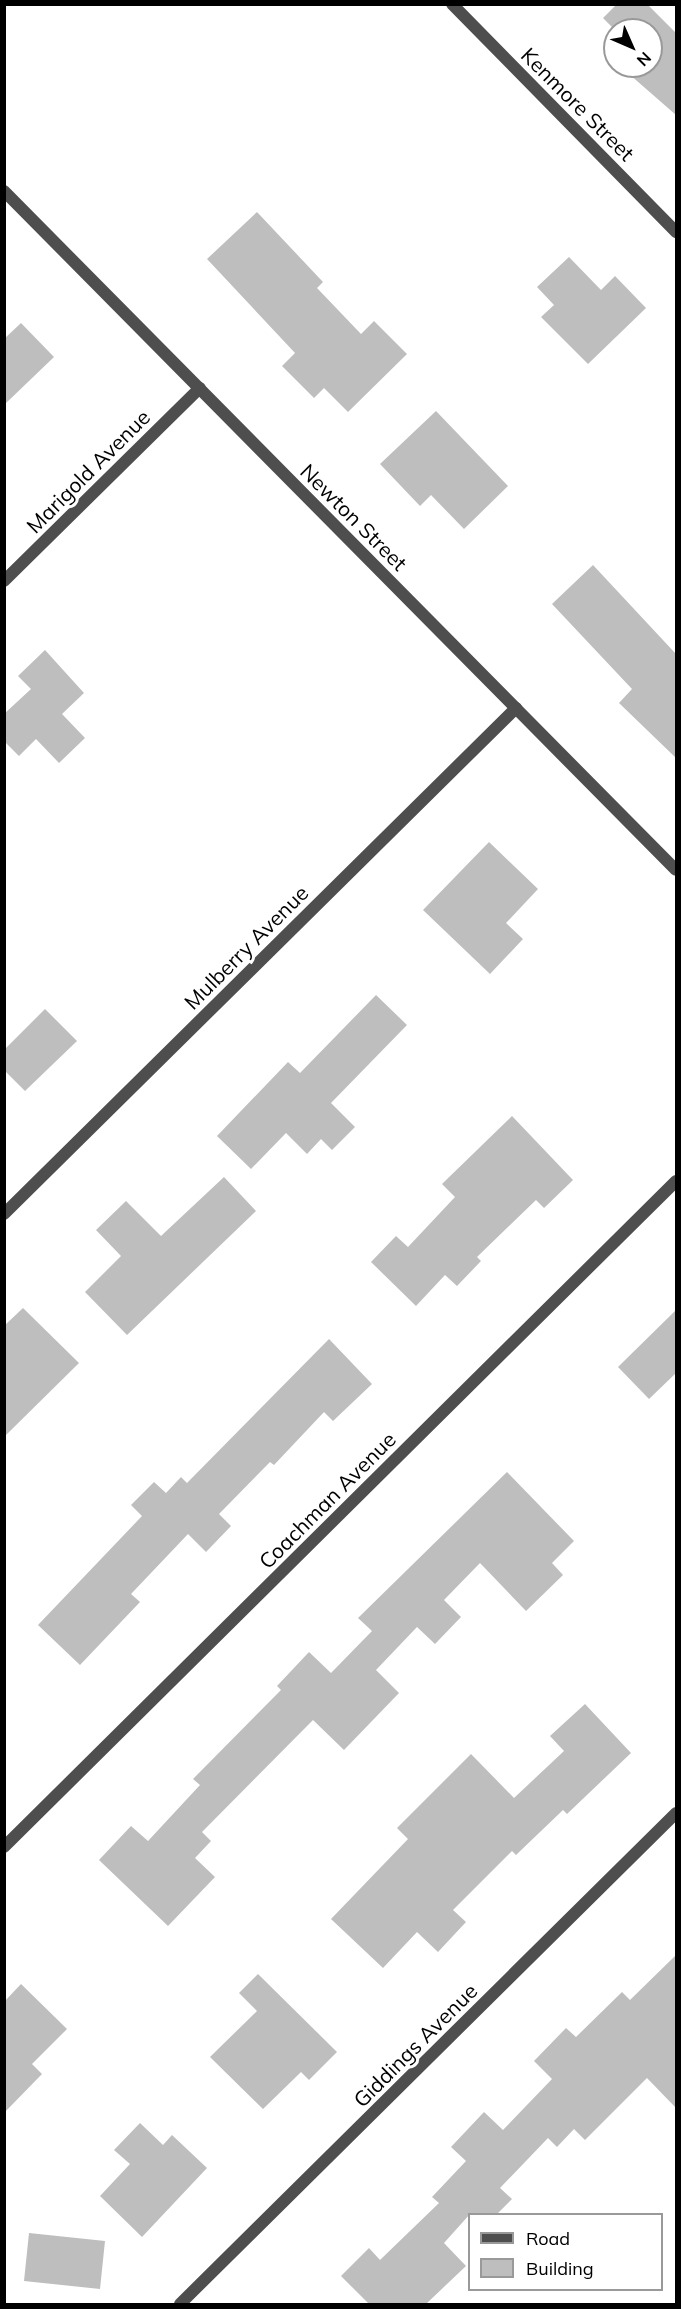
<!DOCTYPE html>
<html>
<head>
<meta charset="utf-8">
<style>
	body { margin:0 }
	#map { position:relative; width:681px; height:2309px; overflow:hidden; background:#fff; font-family:Mulish,sans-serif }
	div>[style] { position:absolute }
	.building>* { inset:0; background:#bebebe }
	.street>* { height:12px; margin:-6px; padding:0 6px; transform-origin:6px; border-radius:6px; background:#4e4e4e }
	span { translate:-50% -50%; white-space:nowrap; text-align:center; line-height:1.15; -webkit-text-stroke:6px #fff; paint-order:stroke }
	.street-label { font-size:21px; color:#000 }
	.frame { position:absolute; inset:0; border:6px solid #000; pointer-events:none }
	.legend { position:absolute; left:468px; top:2213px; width:195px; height:78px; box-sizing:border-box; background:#fff; border:2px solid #999; margin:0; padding:8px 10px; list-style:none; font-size:18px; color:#000 }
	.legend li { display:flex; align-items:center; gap:12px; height:30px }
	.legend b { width:30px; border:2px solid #999 }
	.north { position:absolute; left:603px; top:18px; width:60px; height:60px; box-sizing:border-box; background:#fff; border:2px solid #999; border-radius:50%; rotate:135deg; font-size:16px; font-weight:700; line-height:24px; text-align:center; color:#000 }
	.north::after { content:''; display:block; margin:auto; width:21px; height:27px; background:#000; clip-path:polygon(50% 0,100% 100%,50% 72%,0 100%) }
</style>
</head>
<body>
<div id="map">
	<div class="building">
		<i style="clip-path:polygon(617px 4px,647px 4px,676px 33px,676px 115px,621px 67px,651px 66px,651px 30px,615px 30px,603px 18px)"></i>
		<i style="clip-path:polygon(257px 212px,323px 282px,317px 288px,361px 334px,374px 321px,407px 354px,348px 412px,324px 388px,314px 398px,282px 366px,295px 353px,207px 259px)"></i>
		<i style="clip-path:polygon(569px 257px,601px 290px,615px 276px,646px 308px,588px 364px,541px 317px,554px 305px,537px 287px)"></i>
		<i style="clip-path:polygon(21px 323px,54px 357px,4px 405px,4px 339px)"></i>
		<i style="clip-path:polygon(436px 411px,508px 486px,464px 529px,431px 495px,420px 506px,380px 464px)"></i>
		<i style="clip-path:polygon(593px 565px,676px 654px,676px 758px,619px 703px,632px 689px,552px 604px)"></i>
		<i style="clip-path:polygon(45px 650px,84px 693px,62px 714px,85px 738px,59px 763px,36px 739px,19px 756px,4px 741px,4px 714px,31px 689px,18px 676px)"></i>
		<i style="clip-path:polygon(489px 842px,538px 889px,506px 923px,523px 939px,490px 974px,423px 910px)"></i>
		<i style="clip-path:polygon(376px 995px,407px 1025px,331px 1103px,355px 1127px,332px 1150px,321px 1139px,307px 1154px,286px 1133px,251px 1169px,217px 1136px,288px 1062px,300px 1073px)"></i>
		<i style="clip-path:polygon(45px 1009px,77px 1041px,25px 1091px,4px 1070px,4px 1050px)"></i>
		<i style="clip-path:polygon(512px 1116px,573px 1180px,544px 1208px,536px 1200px,477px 1257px,481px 1261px,457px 1286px,445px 1275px,416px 1306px,371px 1262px,396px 1236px,408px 1247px,455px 1197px,442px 1184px)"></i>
		<i style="clip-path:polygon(224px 1177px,256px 1211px,127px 1335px,85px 1292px,121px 1256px,96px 1230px,126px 1201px,161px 1236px)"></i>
		<i style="clip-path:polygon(23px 1308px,79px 1363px,4px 1437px,4px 1326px)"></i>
		<i style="clip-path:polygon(676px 1310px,676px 1373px,649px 1399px,618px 1367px)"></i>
		<i style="clip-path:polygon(329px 1339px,372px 1384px,333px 1421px,324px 1412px,274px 1465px,270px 1462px,219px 1514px,231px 1526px,206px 1552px,188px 1534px,131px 1594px,140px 1602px,80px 1665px,38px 1625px,142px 1516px,131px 1505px,154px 1482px,166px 1493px,181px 1477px,187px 1483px)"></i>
		<i style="clip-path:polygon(507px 1472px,574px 1541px,552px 1563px,563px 1575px,526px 1611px,480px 1563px,444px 1600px,461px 1617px,435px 1644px,417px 1627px,376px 1670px,399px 1693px,344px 1750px,313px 1720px,202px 1832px,211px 1841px,195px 1858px,215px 1877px,168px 1926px,99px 1860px,131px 1826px,148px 1841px,200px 1785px,193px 1779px,281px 1690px,277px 1686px,309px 1652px,331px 1673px,372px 1631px,358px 1618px)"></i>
		<i style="clip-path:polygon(585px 1704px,631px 1753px,567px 1814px,563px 1810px,516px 1855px,512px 1851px,453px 1910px,466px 1922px,438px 1952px,417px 1932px,383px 1968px,331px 1919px,408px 1839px,397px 1828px,471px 1754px,514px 1798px,564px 1751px,550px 1736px)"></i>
		<i style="clip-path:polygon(676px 1955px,676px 2108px,647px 2078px,585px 2140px,574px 2129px,557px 2147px,548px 2138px,500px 2188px,512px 2199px,497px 2214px,470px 2214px,444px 2243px,466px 2266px,426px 2304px,369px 2304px,341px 2276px,369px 2248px,380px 2260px,439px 2203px,432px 2197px,466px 2161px,451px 2147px,484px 2112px,503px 2130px,552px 2079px,534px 2061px,566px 2028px,576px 2037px,622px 1992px,630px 2000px)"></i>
		<i style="clip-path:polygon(258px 1974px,337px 2052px,309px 2080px,301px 2072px,263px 2109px,210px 2057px,257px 2011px,239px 1993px)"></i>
		<i style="clip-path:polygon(21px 1984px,67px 2029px,32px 2064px,42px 2074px,4px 2113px,4px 2002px)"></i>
		<i style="clip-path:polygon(140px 2123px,163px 2145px,172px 2135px,207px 2168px,142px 2237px,100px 2196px,130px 2164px,114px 2150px)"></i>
		<i style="clip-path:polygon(29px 2233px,105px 2241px,100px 2289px,24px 2281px)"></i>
	</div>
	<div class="street">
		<i style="left:452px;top:4px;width:320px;rotate:45.5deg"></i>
		<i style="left:4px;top:191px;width:955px;rotate:45.3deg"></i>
		<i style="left:4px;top:581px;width:275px;rotate:-44.6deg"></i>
		<i style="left:4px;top:1214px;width:720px;rotate:-44.66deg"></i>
		<i style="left:4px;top:1847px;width:946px;rotate:-44.74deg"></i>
		<i style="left:180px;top:2304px;width:698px;rotate:-44.71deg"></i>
	</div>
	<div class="street-label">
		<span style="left:578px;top:104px;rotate:45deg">Kenmore Street</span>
		<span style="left:88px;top:471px;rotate:-45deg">Marigold Avenue</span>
		<span style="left:354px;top:517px;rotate:45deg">Newton Street</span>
		<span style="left:246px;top:947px;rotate:-45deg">Mulberry Avenue</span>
		<span style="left:327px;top:1500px;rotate:-45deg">Coachman Avenue</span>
		<span style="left:415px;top:2045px;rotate:-45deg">Giddings Avenue</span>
	</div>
	<div class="frame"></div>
	<ul class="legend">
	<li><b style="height:8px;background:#4e4e4e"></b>Road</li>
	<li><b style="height:16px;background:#bebebe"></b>Building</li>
	</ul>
	<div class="north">N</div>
</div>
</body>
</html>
